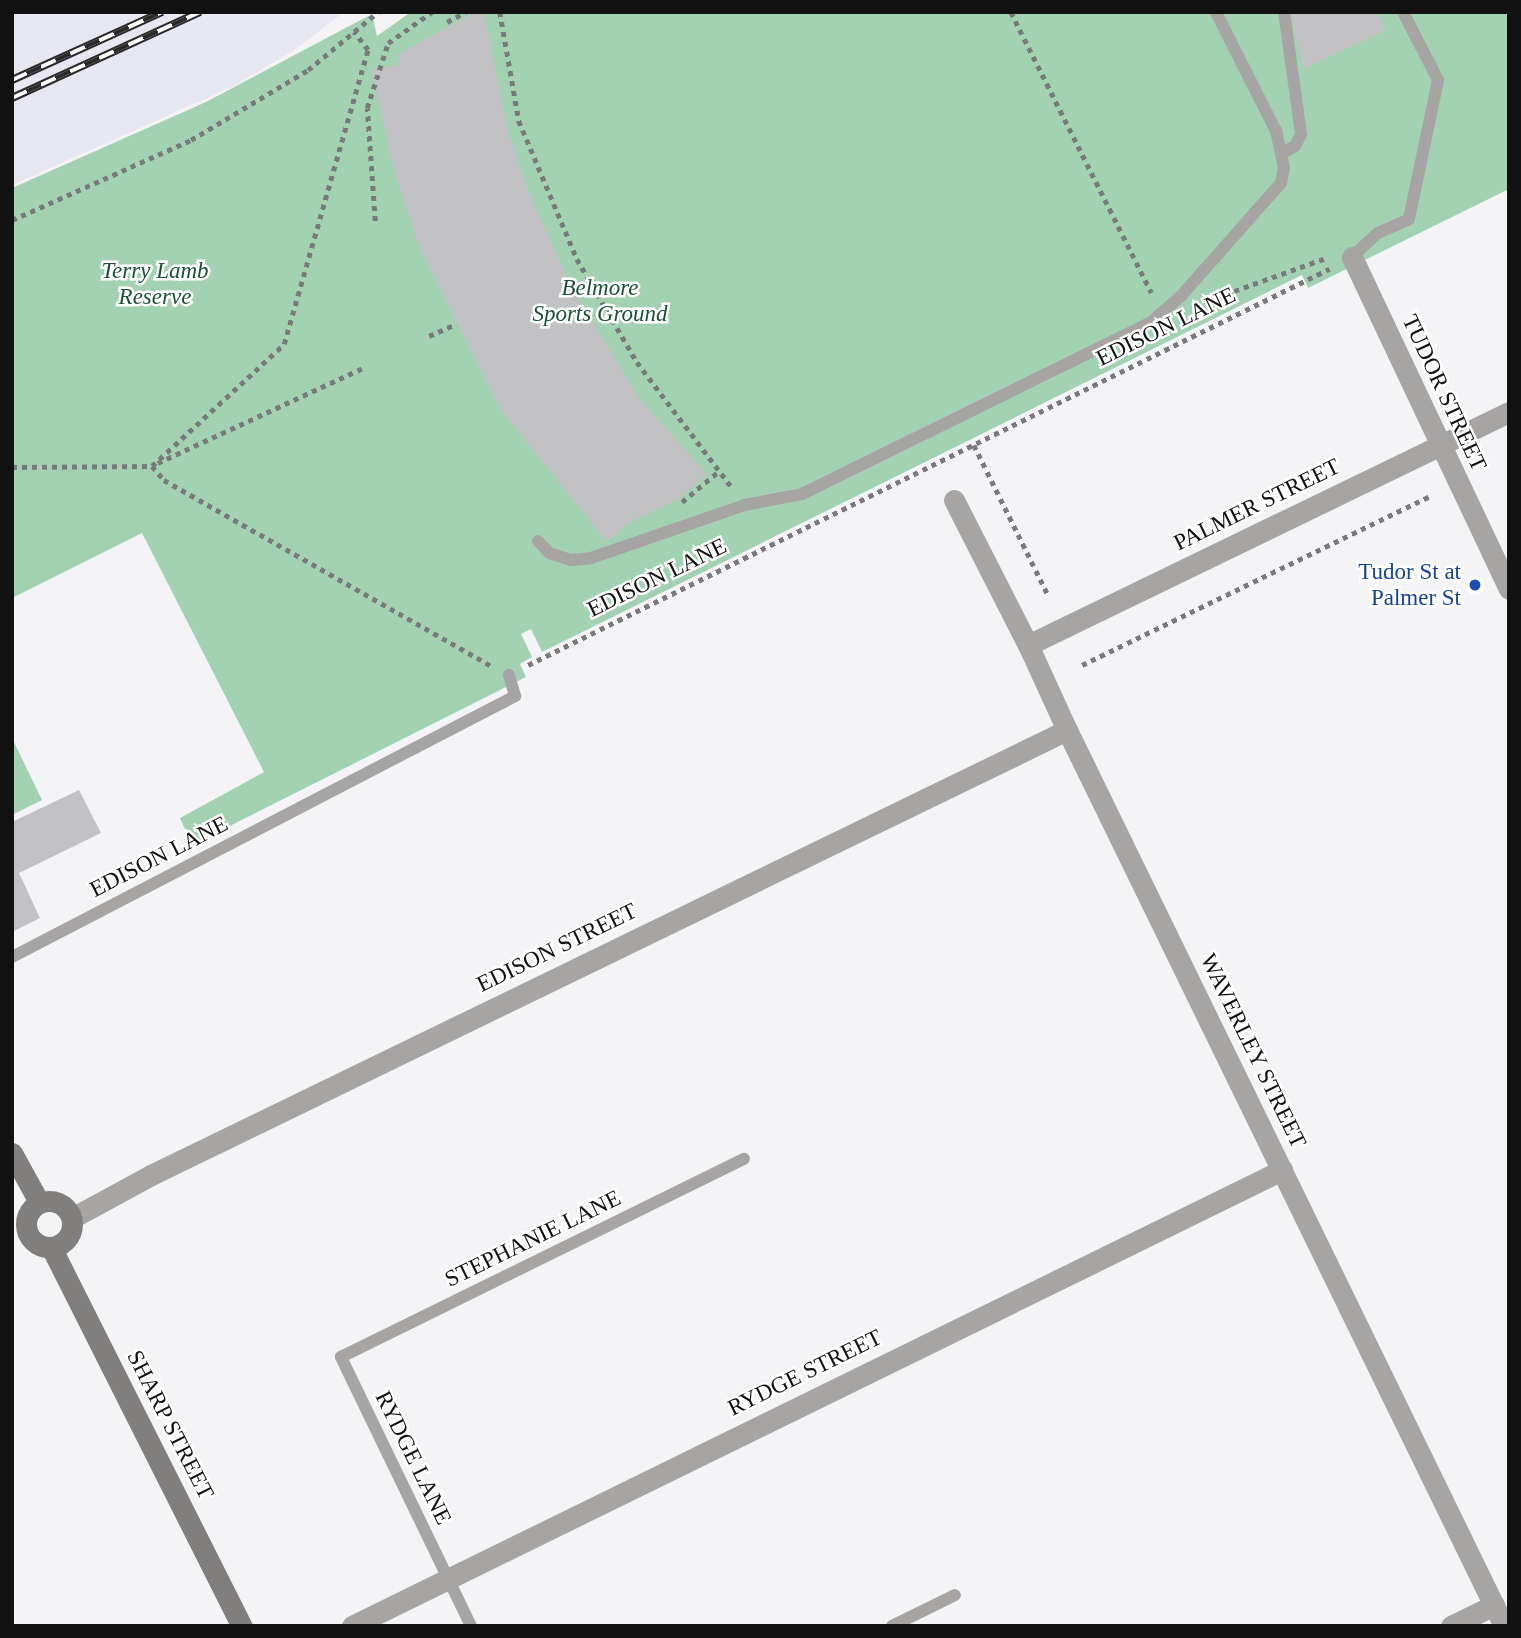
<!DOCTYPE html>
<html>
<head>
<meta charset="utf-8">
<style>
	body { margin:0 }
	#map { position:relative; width:1521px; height:1638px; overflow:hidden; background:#f4f4f7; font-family:Georgia,serif }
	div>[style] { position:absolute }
	.built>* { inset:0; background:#e7e7f2 }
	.green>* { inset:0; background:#a3d2b3 }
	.building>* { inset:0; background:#c2c2c5 }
	.path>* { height:4.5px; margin-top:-2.25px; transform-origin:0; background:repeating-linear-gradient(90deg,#7a7a7c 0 5px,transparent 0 10px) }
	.service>* { height:12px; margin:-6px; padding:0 6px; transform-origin:6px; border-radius:6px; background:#a6a5a4 }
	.minor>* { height:21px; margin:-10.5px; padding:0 10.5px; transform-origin:10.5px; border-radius:10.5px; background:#a6a5a4 }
	.tertiary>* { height:21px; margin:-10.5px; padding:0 10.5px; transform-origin:10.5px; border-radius:10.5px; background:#a6a5a4 }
	.secondary>* { height:21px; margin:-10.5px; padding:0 10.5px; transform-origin:10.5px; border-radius:10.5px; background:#817e7e }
	.secondary>.ring { margin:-10.5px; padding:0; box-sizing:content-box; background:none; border:21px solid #817e7e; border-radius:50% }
	.rail>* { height:8px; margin-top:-4px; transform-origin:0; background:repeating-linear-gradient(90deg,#fff 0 16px,#2a2a2b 0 32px); box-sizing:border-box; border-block:2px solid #2a2a2b }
	.dots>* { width:19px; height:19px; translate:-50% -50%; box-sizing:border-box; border:4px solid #fff; border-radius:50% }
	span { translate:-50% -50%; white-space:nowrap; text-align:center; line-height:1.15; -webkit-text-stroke:5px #fff; paint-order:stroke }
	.park-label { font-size:23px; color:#195234; font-style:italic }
	.street-label { font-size:23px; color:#111112 }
	.transit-label { font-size:23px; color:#164399 }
	.right { translate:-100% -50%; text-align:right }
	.frame { position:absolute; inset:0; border:14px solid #111112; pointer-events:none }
</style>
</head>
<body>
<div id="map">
	<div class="built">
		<i style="clip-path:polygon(12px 12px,344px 12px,293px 51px,234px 86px,12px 185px)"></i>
	</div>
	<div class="green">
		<i style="clip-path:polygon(411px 12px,1509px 12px,1509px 189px,1308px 288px,1302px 275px,542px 652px,531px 629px,521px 634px,532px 657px,520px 664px,526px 677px,192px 845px,180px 818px,264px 772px,142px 533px,12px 598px,12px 188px,206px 102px,372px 14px,377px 36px)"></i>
		<i style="clip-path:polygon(12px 738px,42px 800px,12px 815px)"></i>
	</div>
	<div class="building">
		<i style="clip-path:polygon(476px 12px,484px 12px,508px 132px,529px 193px,571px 286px,639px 398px,707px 474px,679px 499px,630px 522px,607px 542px,501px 410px,418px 244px,394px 170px,372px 70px,399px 65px,398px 54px)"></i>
		<i style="clip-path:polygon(1377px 12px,1386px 30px,1304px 69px,1290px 14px)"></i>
		<i style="clip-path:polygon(79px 790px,101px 833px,19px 873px,40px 918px,12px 932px,12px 822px)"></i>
	</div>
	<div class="path">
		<i style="left:500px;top:12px;width:111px;rotate:80.1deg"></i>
		<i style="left:519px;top:121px;width:150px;rotate:67.2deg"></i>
		<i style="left:577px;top:259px;width:119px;rotate:59.8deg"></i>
		<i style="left:637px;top:362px;width:159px;rotate:52.9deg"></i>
		<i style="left:1011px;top:12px;width:314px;rotate:63.4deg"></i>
		<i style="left:447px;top:22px;width:21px;rotate:-28deg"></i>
		<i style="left:12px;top:220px;width:196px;rotate:-24.1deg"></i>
		<i style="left:191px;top:140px;width:136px;rotate:-30.9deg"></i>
		<i style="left:308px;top:70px;width:91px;rotate:-39.6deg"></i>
		<i style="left:375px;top:221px;width:113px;rotate:-94deg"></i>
		<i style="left:367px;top:108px;width:68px;rotate:-72.1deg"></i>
		<i style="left:388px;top:43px;width:54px;rotate:-35.2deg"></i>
		<i style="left:1206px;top:301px;width:127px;rotate:-19.7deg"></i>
		<i style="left:429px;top:336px;width:30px;rotate:-24deg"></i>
		<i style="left:362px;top:369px;width:231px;rotate:155.2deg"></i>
		<i style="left:152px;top:466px;width:18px;rotate:49deg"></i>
		<i style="left:164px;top:480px;width:377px;rotate:29.6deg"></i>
		<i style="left:974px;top:445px;width:165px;rotate:63.7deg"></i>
		<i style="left:12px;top:467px;width:140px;rotate:-0.4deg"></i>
		<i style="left:152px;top:466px;width:180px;rotate:-42.7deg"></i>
		<i style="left:284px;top:344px;width:306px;rotate:-74.1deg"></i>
		<i style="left:368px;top:50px;width:23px;rotate:-128deg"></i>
		<i style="left:682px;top:502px;width:48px;rotate:-40deg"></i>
		<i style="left:528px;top:665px;width:894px;rotate:-26.31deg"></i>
		<i style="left:1082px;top:665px;width:387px;rotate:-25.9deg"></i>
	</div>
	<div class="service">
		<i style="left:1282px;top:153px;width:15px;rotate:-28deg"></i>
		<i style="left:1295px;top:146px;width:13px;rotate:-63deg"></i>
		<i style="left:1301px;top:134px;width:123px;rotate:-97.9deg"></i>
		<i style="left:1352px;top:257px;width:35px;rotate:-43deg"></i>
		<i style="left:1378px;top:233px;width:34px;rotate:-24deg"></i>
		<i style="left:1409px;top:219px;width:142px;rotate:-78.2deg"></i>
		<i style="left:1438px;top:80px;width:76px;rotate:-117.2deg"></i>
		<i style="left:538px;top:541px;width:16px;rotate:47deg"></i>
		<i style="left:549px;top:553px;width:22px;rotate:18deg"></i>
		<i style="left:570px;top:560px;width:21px;rotate:-5deg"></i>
		<i style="left:591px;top:558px;width:163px;rotate:-19deg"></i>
		<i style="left:745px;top:505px;width:58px;rotate:-10.9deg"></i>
		<i style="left:802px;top:494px;width:388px;rotate:-26.2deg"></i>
		<i style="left:1150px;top:323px;width:41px;rotate:-41.1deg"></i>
		<i style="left:1181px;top:296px;width:151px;rotate:-48.5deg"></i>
		<i style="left:1281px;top:183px;width:15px;rotate:-79deg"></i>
		<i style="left:1284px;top:168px;width:38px;rotate:-102deg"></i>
		<i style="left:1276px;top:131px;width:133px;rotate:-116.8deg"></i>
		<i style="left:12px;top:957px;width:567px;rotate:-27.42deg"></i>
		<i style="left:515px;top:696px;width:22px;rotate:-106deg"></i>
		<i style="left:471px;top:1626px;width:299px;rotate:-115.8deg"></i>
		<i style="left:341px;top:1357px;width:449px;rotate:-26.2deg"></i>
		<i style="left:892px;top:1626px;width:70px;rotate:-26.2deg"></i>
	</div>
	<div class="minor">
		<i style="left:1352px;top:257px;width:367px;rotate:64.7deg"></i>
		<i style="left:954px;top:500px;width:163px;rotate:63deg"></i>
		<i style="left:1067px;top:730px;width:997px;rotate:64deg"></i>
		<i style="left:352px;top:1626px;width:1036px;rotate:-26.12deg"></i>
		<i style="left:1451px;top:1626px;width:48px;rotate:-26deg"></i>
	</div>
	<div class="tertiary">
		<i style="left:72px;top:1218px;width:90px;rotate:-28.6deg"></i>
		<i style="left:151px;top:1175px;width:1018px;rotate:-25.91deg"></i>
		<i style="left:1067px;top:730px;width:94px;rotate:-114.6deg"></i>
		<i style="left:1028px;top:645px;width:534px;rotate:-25.85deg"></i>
	</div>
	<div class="secondary">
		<i style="left:12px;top:1153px;width:56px;rotate:61.1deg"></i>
		<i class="ring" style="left:26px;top:1201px;width:25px;height:25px"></i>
		<i style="left:51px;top:1247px;width:424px;rotate:63.3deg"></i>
	</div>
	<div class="rail">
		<i style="left:12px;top:80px;width:165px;rotate:-24.4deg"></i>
		<i style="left:12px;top:98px;width:207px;rotate:-24.6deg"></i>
	</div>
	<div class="dots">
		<i style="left:1475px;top:585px;background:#1a4fb4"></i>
	</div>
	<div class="park-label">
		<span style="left:155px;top:284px">Terry Lamb<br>Reserve</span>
		<span style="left:600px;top:301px">Belmore<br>Sports Ground</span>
	</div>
	<div class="street-label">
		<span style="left:1166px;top:327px;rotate:-26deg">EDISON LANE</span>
		<span style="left:1444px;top:393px;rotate:65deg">TUDOR STREET</span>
		<span style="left:1257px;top:505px;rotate:-26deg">PALMER STREET</span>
		<span style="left:657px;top:578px;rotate:-26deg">EDISON LANE</span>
		<span style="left:159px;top:857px;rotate:-27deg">EDISON LANE</span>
		<span style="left:557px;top:948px;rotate:-26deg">EDISON STREET</span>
		<span style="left:1253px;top:1051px;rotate:64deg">WAVERLEY STREET</span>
		<span style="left:533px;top:1239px;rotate:-26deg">STEPHANIE LANE</span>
		<span style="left:805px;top:1373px;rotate:-26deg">RYDGE STREET</span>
		<span style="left:170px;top:1425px;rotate:63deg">SHARP STREET</span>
		<span style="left:413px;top:1458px;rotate:64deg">RYDGE LANE</span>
	</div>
	<div class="transit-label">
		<span class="right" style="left:1461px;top:585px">Tudor St at<br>Palmer St</span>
	</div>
	<div class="frame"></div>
</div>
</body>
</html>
